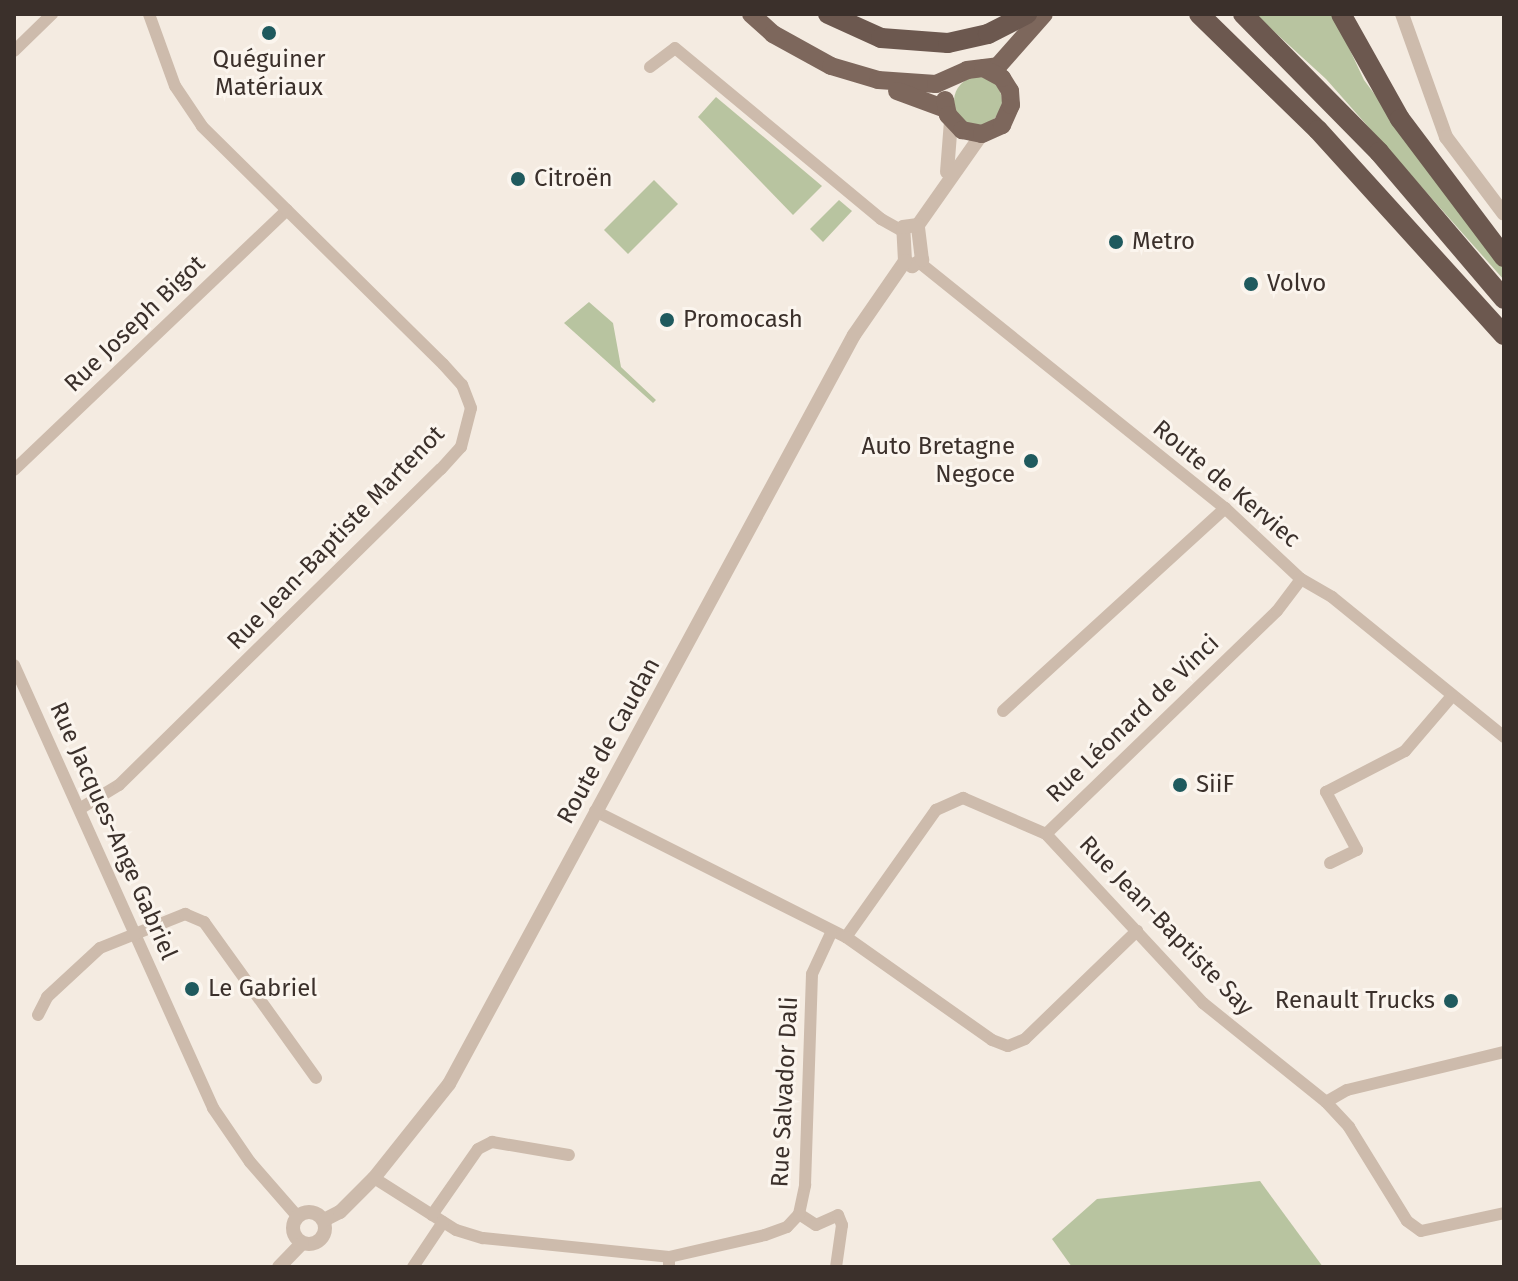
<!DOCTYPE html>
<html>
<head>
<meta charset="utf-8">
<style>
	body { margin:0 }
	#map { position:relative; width:1518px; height:1281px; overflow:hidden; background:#f4ebe1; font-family:"Fira Sans",sans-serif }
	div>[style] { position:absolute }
	.green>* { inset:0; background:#b8c4a0 }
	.round { border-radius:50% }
	.minor>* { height:12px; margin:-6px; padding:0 6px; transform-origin:6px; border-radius:6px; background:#cdbbac }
	.tertiary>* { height:14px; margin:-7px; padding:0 7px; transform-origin:7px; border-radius:7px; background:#cdbbac }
	.tertiary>.ring { margin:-7px; padding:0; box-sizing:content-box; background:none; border:14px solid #cdbbac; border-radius:50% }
	.primary>* { height:18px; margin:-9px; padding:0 9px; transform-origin:9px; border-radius:9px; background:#7d675c }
	.trunk>* { height:20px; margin:-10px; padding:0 10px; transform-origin:10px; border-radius:10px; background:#6c584f }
	.dots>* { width:22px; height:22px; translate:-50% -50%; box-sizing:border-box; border:4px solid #fbf5ee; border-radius:50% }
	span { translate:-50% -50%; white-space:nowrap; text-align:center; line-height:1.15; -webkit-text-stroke:6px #fbf5ee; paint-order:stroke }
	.poi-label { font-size:24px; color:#3b302b }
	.left { translate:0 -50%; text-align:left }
	.right { translate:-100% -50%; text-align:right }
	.street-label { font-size:24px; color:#3b302b }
	.frame { position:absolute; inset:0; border:16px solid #3b302b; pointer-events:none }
</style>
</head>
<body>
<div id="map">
	<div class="green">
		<i style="clip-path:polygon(1255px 14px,1333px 14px,1364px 80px,1504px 268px,1504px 280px,1326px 79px)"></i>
		<i class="round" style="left:954px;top:77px;width:48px;height:48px"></i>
		<i style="clip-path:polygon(716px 97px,822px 186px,793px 215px,698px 117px)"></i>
		<i style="clip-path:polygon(654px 180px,678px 204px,628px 254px,604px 230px)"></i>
		<i style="clip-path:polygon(839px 200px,852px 211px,823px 242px,810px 229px)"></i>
		<i style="clip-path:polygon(589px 302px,613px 323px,621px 367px,656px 400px,653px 403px,564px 323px)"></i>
		<i style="clip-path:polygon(1260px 1181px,1323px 1267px,1072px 1267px,1052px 1239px,1097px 1199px)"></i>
	</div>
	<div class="minor">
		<i style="left:14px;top:51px;width:53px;rotate:-44.2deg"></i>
		<i style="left:650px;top:67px;width:31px;rotate:-37deg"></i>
		<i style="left:675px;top:48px;width:268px;rotate:39.7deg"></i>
		<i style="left:881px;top:219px;width:23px;rotate:29deg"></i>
		<i style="left:920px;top:263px;width:391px;rotate:38.8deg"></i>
		<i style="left:1225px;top:508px;width:104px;rotate:43.1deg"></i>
		<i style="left:1301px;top:579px;width:36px;rotate:30deg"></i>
		<i style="left:1332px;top:597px;width:222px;rotate:39.1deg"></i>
		<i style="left:14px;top:470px;width:377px;rotate:-43.6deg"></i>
		<i style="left:14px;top:665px;width:486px;rotate:65.8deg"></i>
		<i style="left:213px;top:1108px;width:65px;rotate:55.6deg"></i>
		<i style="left:250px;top:1162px;width:73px;rotate:48.9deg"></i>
		<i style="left:1003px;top:711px;width:301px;rotate:-42.4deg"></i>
		<i style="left:81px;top:808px;width:44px;rotate:-31.2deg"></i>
		<i style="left:119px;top:785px;width:451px;rotate:-44.5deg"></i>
		<i style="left:441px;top:469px;width:30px;rotate:-48deg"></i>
		<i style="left:461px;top:447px;width:40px;rotate:-75.6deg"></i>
		<i style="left:471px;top:408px;width:25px;rotate:-111deg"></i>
		<i style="left:462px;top:385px;width:28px;rotate:-132deg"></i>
		<i style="left:443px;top:364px;width:339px;rotate:-135.4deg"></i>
		<i style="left:202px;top:126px;width:48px;rotate:-124deg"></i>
		<i style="left:175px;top:86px;width:77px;rotate:-109.9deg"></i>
		<i style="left:595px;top:811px;width:281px;rotate:26.7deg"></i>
		<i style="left:846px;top:937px;width:156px;rotate:-54.7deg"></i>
		<i style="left:936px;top:810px;width:30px;rotate:-24deg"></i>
		<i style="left:963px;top:798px;width:90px;rotate:23.4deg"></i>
		<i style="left:1046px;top:834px;width:321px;rotate:-44deg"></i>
		<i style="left:1277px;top:611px;width:40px;rotate:-53deg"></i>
		<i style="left:1046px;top:834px;width:231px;rotate:47.1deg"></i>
		<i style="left:1203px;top:1003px;width:158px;rotate:38.8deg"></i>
		<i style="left:1326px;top:1102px;width:34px;rotate:47deg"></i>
		<i style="left:1349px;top:1127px;width:110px;rotate:58.3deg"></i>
		<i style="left:1407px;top:1221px;width:17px;rotate:36deg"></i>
		<i style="left:1421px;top:1231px;width:85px;rotate:-12.2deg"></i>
		<i style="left:1330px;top:863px;width:30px;rotate:-26deg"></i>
		<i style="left:1357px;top:850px;width:66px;rotate:-118.1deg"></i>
		<i style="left:1326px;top:792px;width:89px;rotate:-27.4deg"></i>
		<i style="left:1405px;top:751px;width:72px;rotate:-49.5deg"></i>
		<i style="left:846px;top:937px;width:179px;rotate:35.2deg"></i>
		<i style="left:992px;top:1040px;width:17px;rotate:21deg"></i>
		<i style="left:1008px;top:1046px;width:18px;rotate:-22deg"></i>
		<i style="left:1025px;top:1039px;width:156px;rotate:-44deg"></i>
		<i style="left:38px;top:1015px;width:20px;rotate:-63deg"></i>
		<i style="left:47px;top:997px;width:72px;rotate:-42.8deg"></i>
		<i style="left:100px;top:948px;width:92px;rotate:-21.8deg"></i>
		<i style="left:185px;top:914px;width:21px;rotate:23deg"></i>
		<i style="left:204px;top:922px;width:192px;rotate:54.3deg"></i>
		<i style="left:1326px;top:1102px;width:24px;rotate:-30deg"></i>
		<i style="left:1347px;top:1090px;width:162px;rotate:-13.6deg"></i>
		<i style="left:374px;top:1178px;width:97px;rotate:32.4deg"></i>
		<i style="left:456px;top:1230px;width:28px;rotate:17deg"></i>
		<i style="left:483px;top:1238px;width:187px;rotate:5.8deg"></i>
		<i style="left:669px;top:1257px;width:10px;rotate:90deg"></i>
		<i style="left:799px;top:1214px;width:20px;rotate:33deg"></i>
		<i style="left:816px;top:1225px;width:24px;rotate:-24deg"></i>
		<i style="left:838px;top:1215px;width:11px;rotate:68deg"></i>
		<i style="left:842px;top:1225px;width:42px;rotate:98.1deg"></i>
		<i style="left:432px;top:1215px;width:80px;rotate:-55.1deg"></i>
		<i style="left:478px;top:1149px;width:16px;rotate:-27deg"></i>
		<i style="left:492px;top:1142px;width:78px;rotate:9.6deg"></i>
		<i style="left:669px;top:1257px;width:98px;rotate:-12.9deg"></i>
		<i style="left:765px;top:1235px;width:23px;rotate:-20deg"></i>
		<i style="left:787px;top:1227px;width:18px;rotate:-47deg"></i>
		<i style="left:799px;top:1214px;width:30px;rotate:-78deg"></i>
		<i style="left:805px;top:1185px;width:211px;rotate:-88.1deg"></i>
		<i style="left:812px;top:974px;width:45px;rotate:-65.1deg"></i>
		<i style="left:413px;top:1267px;width:54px;rotate:-56.3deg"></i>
	</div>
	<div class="tertiary">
		<i style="left:1402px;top:14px;width:131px;rotate:70.3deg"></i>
		<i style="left:1446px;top:137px;width:96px;rotate:53deg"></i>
		<i style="left:947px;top:172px;width:51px;rotate:-85.5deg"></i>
		<i style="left:918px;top:225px;width:111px;rotate:-54.9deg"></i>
		<i style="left:905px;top:261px;width:9px;rotate:36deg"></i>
		<i style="left:912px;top:266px;width:12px;rotate:-31deg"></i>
		<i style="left:922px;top:260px;width:35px;rotate:-97deg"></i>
		<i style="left:905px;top:261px;width:34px;rotate:-93deg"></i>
		<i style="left:903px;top:227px;width:15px;rotate:-8deg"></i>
		<i class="ring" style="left:293px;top:1212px;width:18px;height:18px"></i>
		<i style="left:324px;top:1220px;width:18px;rotate:-27deg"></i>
		<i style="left:340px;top:1212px;width:48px;rotate:-45deg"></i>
		<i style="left:374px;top:1178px;width:120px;rotate:-51.4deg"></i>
		<i style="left:449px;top:1084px;width:851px;rotate:-61.6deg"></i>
		<i style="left:854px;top:335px;width:90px;rotate:-55.4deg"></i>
		<i style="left:279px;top:1267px;width:33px;rotate:-46deg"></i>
	</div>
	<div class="primary">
		<i style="left:751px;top:14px;width:30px;rotate:42deg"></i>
		<i style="left:773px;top:34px;width:66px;rotate:28.9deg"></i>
		<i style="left:831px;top:66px;width:49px;rotate:16.6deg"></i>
		<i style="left:878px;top:80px;width:58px;rotate:3.9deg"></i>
		<i style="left:936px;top:84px;width:34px;rotate:-24deg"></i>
		<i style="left:967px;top:70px;width:31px;rotate:-7deg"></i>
		<i style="left:998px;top:66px;width:69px;rotate:-48.5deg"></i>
		<i style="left:897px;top:91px;width:52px;rotate:20.2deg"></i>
		<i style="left:945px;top:100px;width:15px;rotate:79deg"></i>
		<i style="left:948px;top:115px;width:21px;rotate:47deg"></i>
		<i style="left:962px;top:130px;width:20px;rotate:11deg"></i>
		<i style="left:982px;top:134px;width:22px;rotate:-24deg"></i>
		<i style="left:1002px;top:125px;width:22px;rotate:-66deg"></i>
		<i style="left:1011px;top:105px;width:14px;rotate:-94deg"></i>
		<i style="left:1010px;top:91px;width:15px;rotate:-122deg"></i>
		<i style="left:1002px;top:78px;width:21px;rotate:-152deg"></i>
	</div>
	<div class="trunk">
		<i style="left:828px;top:14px;width:58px;rotate:24.4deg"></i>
		<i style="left:881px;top:38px;width:67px;rotate:4.3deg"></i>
		<i style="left:948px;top:43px;width:41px;rotate:-12.7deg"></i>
		<i style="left:988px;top:34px;width:44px;rotate:-27.1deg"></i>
		<i style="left:1199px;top:14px;width:166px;rotate:44.3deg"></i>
		<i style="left:1318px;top:130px;width:277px;rotate:47.8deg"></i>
		<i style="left:1243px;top:14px;width:194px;rotate:45.4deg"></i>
		<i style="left:1379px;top:152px;width:193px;rotate:49.6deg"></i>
		<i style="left:1341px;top:14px;width:120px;rotate:60.7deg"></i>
		<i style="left:1400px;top:119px;width:173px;rotate:53deg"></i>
	</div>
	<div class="dots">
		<i style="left:269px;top:33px;background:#1f5a5e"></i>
		<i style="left:518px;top:179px;background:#1f5a5e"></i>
		<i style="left:1116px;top:242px;background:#1f5a5e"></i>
		<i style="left:1251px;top:284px;background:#1f5a5e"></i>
		<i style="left:667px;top:320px;background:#1f5a5e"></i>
		<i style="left:1031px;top:461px;background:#1f5a5e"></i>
		<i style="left:1180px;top:785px;background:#1f5a5e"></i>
		<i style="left:192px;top:989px;background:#1f5a5e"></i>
		<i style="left:1451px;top:1001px;background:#1f5a5e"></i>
	</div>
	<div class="poi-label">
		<span style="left:269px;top:74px">Quéguiner<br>Matériaux</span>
		<span class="left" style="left:534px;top:179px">Citroën</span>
		<span class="left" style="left:1132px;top:242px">Metro</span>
		<span class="left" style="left:1267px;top:284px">Volvo</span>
		<span class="left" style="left:683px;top:320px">Promocash</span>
		<span class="right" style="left:1015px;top:461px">Auto Bretagne<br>Negoce</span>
		<span class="left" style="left:1196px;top:785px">SiiF</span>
		<span class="left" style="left:208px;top:989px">Le Gabriel</span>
		<span class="right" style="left:1435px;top:1001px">Renault Trucks</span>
	</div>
	<div class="street-label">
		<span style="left:135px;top:324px;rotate:-44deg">Rue Joseph Bigot</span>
		<span style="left:1226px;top:484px;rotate:40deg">Route de Kerviec</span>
		<span style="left:336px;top:538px;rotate:-46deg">Rue Jean-Baptiste Martenot</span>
		<span style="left:1133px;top:719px;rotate:-44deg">Rue Léonard de Vinci</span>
		<span style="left:609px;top:741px;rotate:-61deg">Route de Caudan</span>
		<span style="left:113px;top:831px;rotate:66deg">Rue Jacques-Ange Gabriel</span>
		<span style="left:1166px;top:926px;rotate:46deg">Rue Jean-Baptiste Say</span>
		<span style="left:785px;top:1092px;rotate:-87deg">Rue Salvador Dali</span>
	</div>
	<div class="frame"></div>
</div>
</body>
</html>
